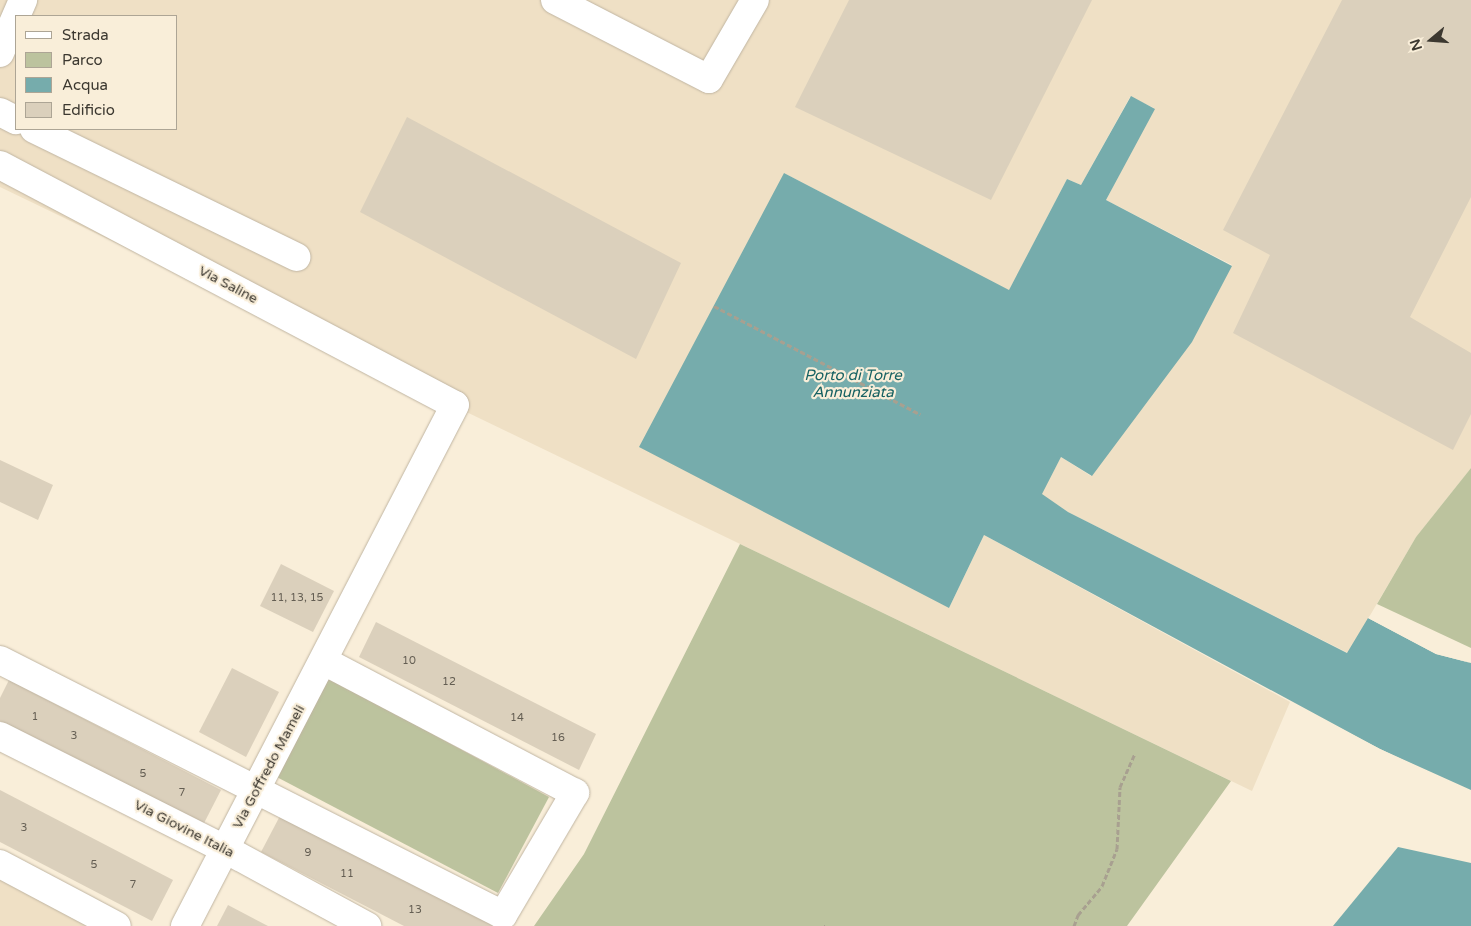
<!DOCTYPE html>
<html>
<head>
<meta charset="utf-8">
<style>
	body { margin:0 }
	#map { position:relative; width:1471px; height:926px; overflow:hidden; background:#f9eed9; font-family:"Varela Round",sans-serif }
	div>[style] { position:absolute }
	.built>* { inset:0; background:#efe0c5 }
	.green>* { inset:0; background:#bcc39e }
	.water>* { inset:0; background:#76acac }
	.pier>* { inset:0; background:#f9eed9 }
	.building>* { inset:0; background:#dbd0bc }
	.path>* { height:3px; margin-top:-1.5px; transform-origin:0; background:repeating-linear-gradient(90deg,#a8a090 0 5px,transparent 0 7.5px) }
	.roads { filter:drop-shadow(0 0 1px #c0b5a2) drop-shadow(0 0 1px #c0b5a2) }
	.minor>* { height:28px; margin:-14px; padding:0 14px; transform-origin:14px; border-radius:14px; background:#fff }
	span { translate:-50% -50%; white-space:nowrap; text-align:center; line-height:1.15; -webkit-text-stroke:4.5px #f9eed9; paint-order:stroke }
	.number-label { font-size:11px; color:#645e53 }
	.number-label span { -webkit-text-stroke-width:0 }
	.street-label { font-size:14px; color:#3c3830 }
	.water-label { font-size:15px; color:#166162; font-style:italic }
	.legend { position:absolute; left:15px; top:15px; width:162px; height:115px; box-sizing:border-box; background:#f9eed9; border:1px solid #ada595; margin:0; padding:6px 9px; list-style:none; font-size:15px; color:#3c3830 }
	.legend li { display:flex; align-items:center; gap:10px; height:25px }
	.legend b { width:25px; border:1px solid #ada595 }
	.north { position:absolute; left:1406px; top:15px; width:50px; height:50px; -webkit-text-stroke:4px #f9eed9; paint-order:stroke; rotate:252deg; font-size:14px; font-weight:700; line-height:20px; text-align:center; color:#3c3830 }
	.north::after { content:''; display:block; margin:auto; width:18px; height:22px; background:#3c3830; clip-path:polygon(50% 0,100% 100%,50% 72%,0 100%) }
</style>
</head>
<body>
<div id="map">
	<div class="built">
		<i style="clip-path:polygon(evenodd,0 0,1471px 0,1471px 468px,1416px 537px,1348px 653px,1068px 512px,1041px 494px,1061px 457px,1091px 476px,1232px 265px,1106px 200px,1154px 108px,1130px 97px,1081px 185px,1067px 179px,1009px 291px,784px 173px,949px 608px,984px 535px,1290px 702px,1252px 791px,0 187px,0 0,16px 16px,176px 16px,176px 129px,16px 129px,16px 16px)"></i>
		<i style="clip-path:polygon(0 878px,90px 926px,0 926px)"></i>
	</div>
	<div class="green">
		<i style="clip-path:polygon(1471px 468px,1471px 648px,1377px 604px,1416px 537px)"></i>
		<i style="clip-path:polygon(740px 544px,966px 653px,1231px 781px,1127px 926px,534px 926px,584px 854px)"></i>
		<i style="clip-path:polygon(325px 676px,549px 797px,498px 893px,271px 774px)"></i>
	</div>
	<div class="water">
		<i style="clip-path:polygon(1131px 96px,1155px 109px,1106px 200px,1232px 266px,1192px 342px,1092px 476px,1061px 457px,1042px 494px,1068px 512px,1347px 653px,1368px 618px,1436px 654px,1471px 663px,1471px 790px,1380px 749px,984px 535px,949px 608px,639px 447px,784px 173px,1009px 290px,1067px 179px,1081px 185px)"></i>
		<i style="clip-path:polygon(1398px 847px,1471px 863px,1471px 926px,1333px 926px)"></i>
	</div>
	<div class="pier">
		<i style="clip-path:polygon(1370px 616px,1437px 652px,1471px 663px,1436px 654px,1368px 618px)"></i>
		<i style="clip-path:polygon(1290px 702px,1380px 749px,1471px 792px,1379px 752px)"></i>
	</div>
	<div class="building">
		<i style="clip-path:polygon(849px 0,1092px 0,991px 200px,795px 107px)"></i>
		<i style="clip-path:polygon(1342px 0,1471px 0,1471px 197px,1410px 317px,1471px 353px,1471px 414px,1453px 450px,1233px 333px,1270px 255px,1223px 230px)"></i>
		<i style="clip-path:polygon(407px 117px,681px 263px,636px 359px,360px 212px)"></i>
		<i style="clip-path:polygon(0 460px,53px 485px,38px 520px,0 502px)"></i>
		<i style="clip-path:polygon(281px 564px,334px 591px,313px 632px,260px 606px)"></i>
		<i style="clip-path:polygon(376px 622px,596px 734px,579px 770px,359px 657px)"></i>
		<i style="clip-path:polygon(232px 668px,279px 692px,246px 757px,199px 732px)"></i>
		<i style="clip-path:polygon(9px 680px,221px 790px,202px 827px,0 721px,0 698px)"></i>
		<i style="clip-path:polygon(0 790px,173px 880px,152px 921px,0 842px)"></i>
		<i style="clip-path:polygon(281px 814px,495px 926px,404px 926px,261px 852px)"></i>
		<i style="clip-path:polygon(228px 905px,268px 926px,217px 926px)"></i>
	</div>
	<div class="path">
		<i style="left:714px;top:306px;width:233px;rotate:27.7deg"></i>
		<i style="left:824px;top:926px;width:1px"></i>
		<i style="left:1074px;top:926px;width:12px;rotate:-70deg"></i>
		<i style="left:1078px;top:915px;width:38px;rotate:-50deg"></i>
		<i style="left:1102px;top:886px;width:40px;rotate:-68deg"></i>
		<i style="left:1117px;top:849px;width:62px;rotate:-87.2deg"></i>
		<i style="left:1120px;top:787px;width:36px;rotate:-66deg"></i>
	</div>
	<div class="roads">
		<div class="minor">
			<i style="left:555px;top:0;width:173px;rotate:27.2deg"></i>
			<i style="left:709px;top:79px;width:91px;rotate:-59.8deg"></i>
			<i style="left:0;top:53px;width:58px;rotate:-66.5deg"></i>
			<i style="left:0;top:112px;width:18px;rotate:27deg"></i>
			<i style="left:34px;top:129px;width:292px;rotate:26deg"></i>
			<i style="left:0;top:165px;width:514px;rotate:27.81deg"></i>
			<i style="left:455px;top:405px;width:587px;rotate:117.39deg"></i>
			<i style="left:0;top:660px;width:564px;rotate:26.88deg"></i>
			<i style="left:503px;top:915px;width:142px;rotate:-59.5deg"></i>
			<i style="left:575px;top:793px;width:284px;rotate:-152.3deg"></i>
			<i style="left:0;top:736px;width:252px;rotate:26.7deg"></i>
			<i style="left:225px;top:849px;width:162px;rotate:28.5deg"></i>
			<i style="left:0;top:864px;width:132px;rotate:27.9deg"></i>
		</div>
	</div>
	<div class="number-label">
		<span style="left:297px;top:598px">11, 13, 15</span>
		<span style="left:409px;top:661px">10</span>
		<span style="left:449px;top:682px">12</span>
		<span style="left:35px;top:717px">1</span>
		<span style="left:517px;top:718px">14</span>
		<span style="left:74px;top:736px">3</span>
		<span style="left:558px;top:738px">16</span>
		<span style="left:143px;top:774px">5</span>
		<span style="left:182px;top:793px">7</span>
		<span style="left:24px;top:828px">3</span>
		<span style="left:308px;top:853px">9</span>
		<span style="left:94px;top:865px">5</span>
		<span style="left:347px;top:874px">11</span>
		<span style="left:133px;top:885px">7</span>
		<span style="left:415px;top:910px">13</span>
	</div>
	<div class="street-label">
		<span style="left:228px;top:285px;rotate:28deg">Via Saline</span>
		<span style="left:269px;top:767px;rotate:-62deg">Via Goffredo Mameli</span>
		<span style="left:184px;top:829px;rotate:27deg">Via Giovine Italia</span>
	</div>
	<div class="water-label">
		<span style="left:853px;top:384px">Porto di Torre<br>Annunziata</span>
	</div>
	<ul class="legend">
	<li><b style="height:6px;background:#fff"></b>Strada</li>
	<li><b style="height:14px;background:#bcc39e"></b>Parco</li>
	<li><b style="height:14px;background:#76acac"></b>Acqua</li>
	<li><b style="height:14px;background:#dbd0bc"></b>Edificio</li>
	</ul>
	<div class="north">N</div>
</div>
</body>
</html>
